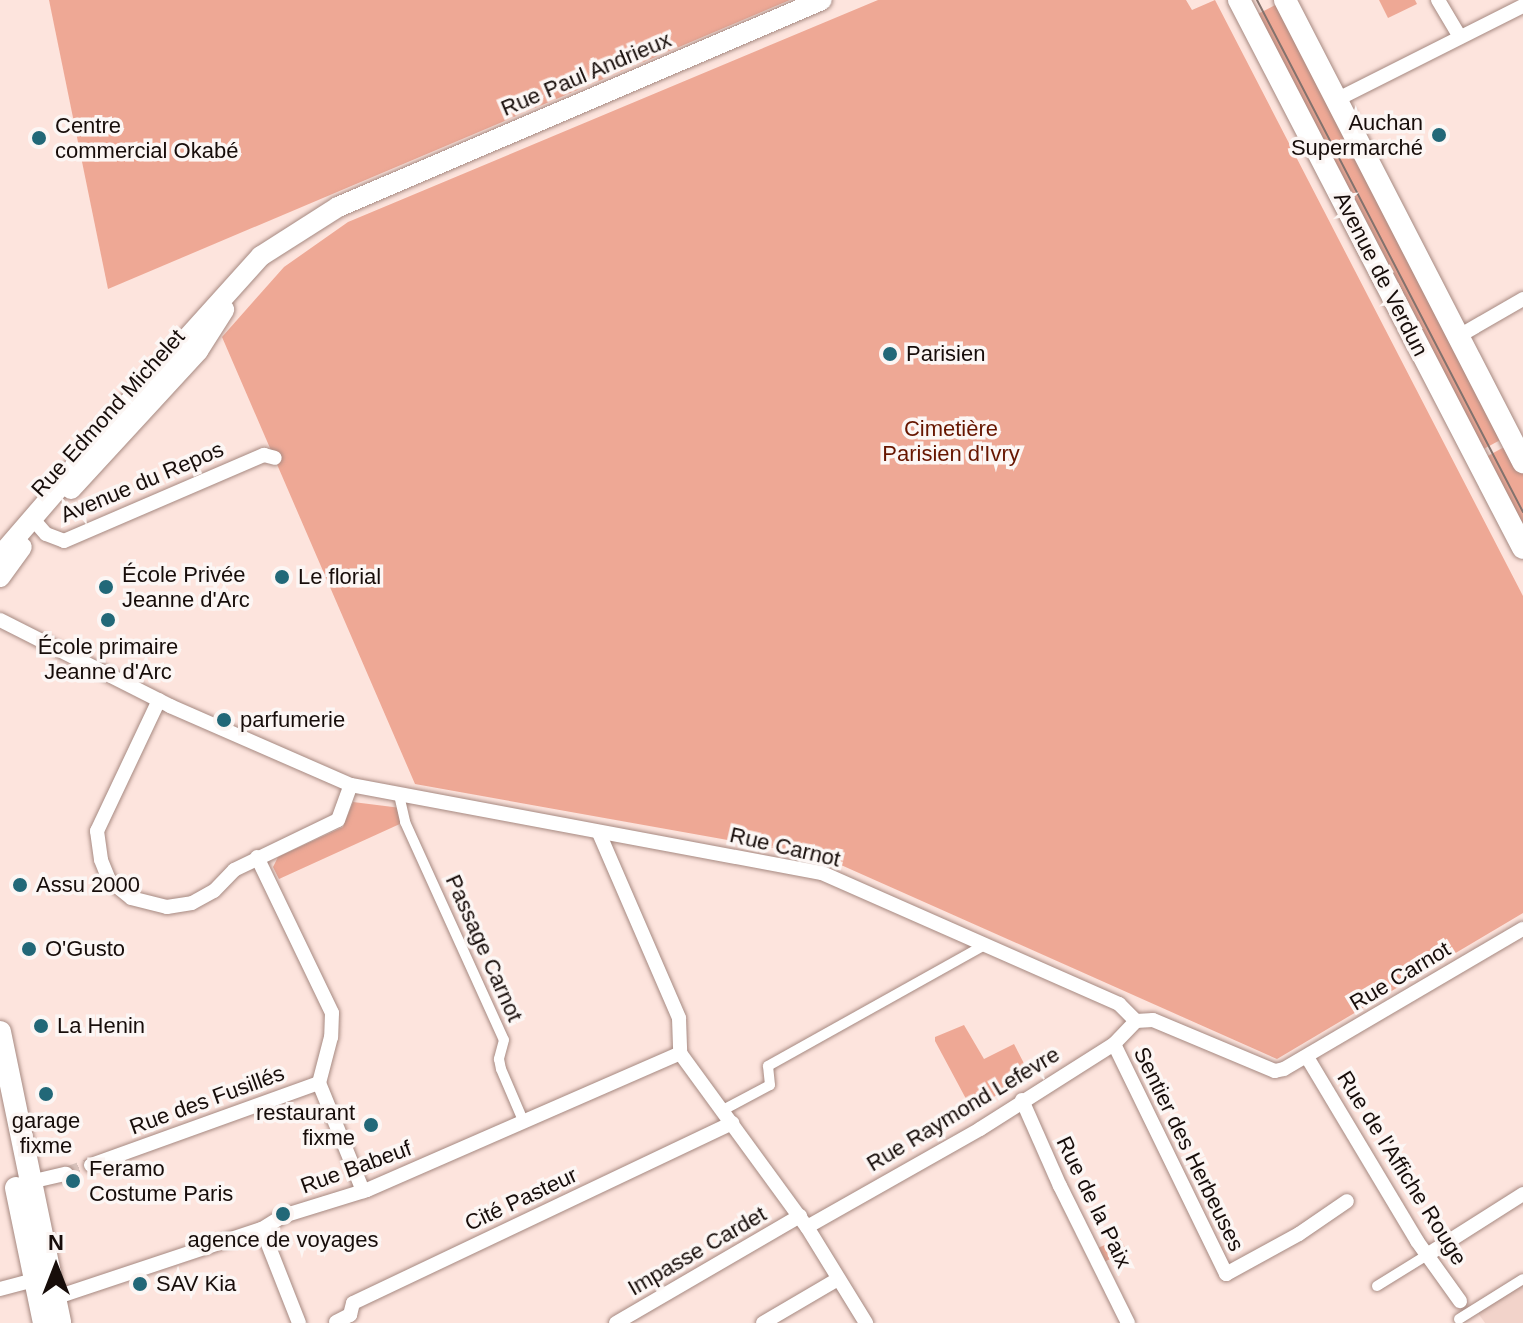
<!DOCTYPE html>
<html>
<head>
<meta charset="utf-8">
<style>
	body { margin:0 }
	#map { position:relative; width:1523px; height:1323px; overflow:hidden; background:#fde4dd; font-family:Arial,sans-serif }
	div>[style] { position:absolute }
	.built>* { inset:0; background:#f2d3ca }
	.green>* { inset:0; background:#eea895 }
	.minor-tunnel>* { height:14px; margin-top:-7px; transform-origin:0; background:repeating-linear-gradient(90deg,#dac4bd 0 14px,transparent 0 21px) }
	.roads { filter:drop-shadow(0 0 2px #a68981) drop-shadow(0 0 2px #a68981) }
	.pedestrian>* { height:10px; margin:-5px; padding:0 5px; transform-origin:5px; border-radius:5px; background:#fff }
	.minor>* { height:14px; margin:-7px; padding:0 7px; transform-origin:7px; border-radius:7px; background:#fff }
	.secondary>* { height:20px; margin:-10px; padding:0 10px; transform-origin:10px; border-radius:10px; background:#fff }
	.primary>* { height:22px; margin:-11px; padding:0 11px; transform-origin:11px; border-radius:11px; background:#fff }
	.tram>* { height:2px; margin:-1px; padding:0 1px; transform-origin:1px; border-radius:1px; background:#83726d }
	.dots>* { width:22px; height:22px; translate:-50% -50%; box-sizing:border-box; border:4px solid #fcf6f4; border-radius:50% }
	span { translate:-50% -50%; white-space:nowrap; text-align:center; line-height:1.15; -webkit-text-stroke:7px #fcf6f4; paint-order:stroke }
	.street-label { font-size:22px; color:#170d0a }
	.poi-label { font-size:22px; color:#170d0a }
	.right { translate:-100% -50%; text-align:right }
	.left { translate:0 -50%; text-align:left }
	.park-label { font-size:22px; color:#671600 }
	.north { position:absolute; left:16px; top:1227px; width:80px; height:80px; -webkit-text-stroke:6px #fcf6f4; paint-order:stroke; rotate:0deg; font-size:22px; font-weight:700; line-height:32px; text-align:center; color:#170d0a }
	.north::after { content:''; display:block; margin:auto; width:28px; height:36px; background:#170d0a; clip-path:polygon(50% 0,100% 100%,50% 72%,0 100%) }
</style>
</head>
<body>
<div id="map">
	<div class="built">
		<i style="clip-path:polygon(1523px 1282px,1523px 1323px,1485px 1323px,1478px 1313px)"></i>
	</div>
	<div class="green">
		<i style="clip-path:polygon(49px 0,790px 0,108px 289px)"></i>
		<i style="clip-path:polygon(878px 0,1186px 0,1192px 10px,1215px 0,1523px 596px,1523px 913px,1277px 1059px,823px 857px,415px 784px,222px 337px,284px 267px,348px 222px)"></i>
		<i style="clip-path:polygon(1379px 0,1415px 0,1417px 4px,1388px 18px)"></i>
		<i style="clip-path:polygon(1279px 3px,1504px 438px,1478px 452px,1252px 17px)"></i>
		<i style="clip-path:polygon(1508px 445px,1523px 474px,1523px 538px,1482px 459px)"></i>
		<i style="clip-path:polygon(353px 802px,401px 808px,402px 823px,279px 879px,273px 867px,278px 857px,343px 827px)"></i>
		<i style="clip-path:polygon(964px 1025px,984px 1059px,1014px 1044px,1030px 1075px,972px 1110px,935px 1041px,935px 1037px)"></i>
		<i style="clip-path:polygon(1120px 1238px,1127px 1251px,1104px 1262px,1098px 1248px)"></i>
	</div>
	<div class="minor-tunnel">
		<i style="left:66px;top:1174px;width:27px;rotate:-20deg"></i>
	</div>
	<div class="roads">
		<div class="pedestrian">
			<i style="left:399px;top:795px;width:28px;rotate:77deg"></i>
			<i style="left:405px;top:822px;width:239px;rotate:65.6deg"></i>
			<i style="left:504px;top:1040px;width:20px;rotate:105deg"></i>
			<i style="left:499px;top:1059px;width:10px;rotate:79deg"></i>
			<i style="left:501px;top:1069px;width:53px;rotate:66.8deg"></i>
			<i style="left:723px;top:1110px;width:53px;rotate:-28deg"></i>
			<i style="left:770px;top:1085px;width:19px;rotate:-96deg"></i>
			<i style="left:768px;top:1066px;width:246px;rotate:-29.2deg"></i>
			<i style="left:1377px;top:1286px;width:59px;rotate:-31.8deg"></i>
			<i style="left:1459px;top:1319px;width:75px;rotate:-32deg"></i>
		</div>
		<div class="minor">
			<i style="left:1438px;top:0;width:43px;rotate:59.3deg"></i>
			<i style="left:1336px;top:100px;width:209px;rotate:-26.7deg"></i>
			<i style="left:1459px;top:336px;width:74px;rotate:-30deg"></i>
			<i style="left:32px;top:518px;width:21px;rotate:49deg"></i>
			<i style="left:46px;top:534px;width:19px;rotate:21deg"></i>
			<i style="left:64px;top:541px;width:218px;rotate:-23.3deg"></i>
			<i style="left:264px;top:455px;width:11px;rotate:15deg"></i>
			<i style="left:0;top:620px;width:191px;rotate:26.8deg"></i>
			<i style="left:170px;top:706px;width:197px;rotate:23.6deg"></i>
			<i style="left:351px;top:785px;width:479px;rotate:10.6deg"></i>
			<i style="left:822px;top:873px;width:325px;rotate:23.8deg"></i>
			<i style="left:1119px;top:1004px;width:24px;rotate:45deg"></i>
			<i style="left:159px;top:700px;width:145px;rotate:115.3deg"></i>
			<i style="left:97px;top:831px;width:29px;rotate:82deg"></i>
			<i style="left:101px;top:860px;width:22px;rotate:68deg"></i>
			<i style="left:109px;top:880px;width:28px;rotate:39deg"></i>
			<i style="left:131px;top:898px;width:37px;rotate:14deg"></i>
			<i style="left:167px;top:907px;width:25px;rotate:-9deg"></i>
			<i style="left:192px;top:903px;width:25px;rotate:-29deg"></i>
			<i style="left:214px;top:891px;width:29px;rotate:-46deg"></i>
			<i style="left:234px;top:870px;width:115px;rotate:-25.7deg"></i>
			<i style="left:338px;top:820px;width:37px;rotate:-70deg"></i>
			<i style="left:599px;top:833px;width:202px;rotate:66.6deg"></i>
			<i style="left:679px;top:1018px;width:35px;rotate:88deg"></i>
			<i style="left:257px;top:857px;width:173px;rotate:64.3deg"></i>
			<i style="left:332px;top:1013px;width:24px;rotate:92deg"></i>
			<i style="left:331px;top:1037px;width:48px;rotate:104.6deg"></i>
			<i style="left:1136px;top:1021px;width:17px;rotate:-3deg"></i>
			<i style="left:1153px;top:1020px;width:132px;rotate:22.7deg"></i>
			<i style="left:1275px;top:1071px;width:9px;rotate:-13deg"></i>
			<i style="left:1284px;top:1069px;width:277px;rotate:-30.4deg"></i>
			<i style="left:1114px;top:1044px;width:256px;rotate:64deg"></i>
			<i style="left:1226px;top:1274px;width:83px;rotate:-28.7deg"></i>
			<i style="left:1299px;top:1234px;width:58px;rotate:-34.5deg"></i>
			<i style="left:680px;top:1053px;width:215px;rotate:53.9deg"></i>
			<i style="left:807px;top:1227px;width:113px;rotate:58.4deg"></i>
			<i style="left:1307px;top:1057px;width:214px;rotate:59.1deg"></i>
			<i style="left:1417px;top:1241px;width:74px;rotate:54.4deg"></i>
			<i style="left:319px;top:1083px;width:117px;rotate:67.8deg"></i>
			<i style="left:1022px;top:1100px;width:94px;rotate:66.2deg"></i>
			<i style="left:1060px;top:1186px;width:153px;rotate:63.6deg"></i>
			<i style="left:91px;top:1165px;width:242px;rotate:-19.8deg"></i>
			<i style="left:30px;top:1182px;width:37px;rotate:-13deg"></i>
			<i style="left:807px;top:1227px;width:199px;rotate:-29.5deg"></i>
			<i style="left:980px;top:1129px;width:159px;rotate:-32.4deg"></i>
			<i style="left:1114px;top:1044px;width:32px;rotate:-46deg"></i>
			<i style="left:262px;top:1229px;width:101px;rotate:68.5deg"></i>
			<i style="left:1427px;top:1255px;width:114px;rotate:-32.4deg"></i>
			<i style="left:0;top:1289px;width:43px;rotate:-14.7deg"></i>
			<i style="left:48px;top:1300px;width:225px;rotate:-18.4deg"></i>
			<i style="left:262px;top:1229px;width:25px;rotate:-32deg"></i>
			<i style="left:283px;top:1216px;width:88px;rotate:-17.2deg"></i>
			<i style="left:367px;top:1190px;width:342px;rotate:-23.6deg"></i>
			<i style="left:336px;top:1322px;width:16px;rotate:-27deg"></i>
			<i style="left:350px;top:1315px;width:12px;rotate:-76deg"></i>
			<i style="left:353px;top:1303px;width:420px;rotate:-25.4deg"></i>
			<i style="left:616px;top:1323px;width:213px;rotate:-30.2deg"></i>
			<i style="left:763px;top:1323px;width:87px;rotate:-30.4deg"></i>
		</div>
		<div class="secondary">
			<i style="left:71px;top:489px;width:188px;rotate:-47.4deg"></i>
			<i style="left:198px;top:351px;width:49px;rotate:-57.6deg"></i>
			<i style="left:0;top:556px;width:107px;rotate:-49.2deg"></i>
			<i style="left:70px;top:475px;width:19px;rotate:-62deg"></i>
			<i style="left:79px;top:458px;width:272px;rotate:-48deg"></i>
			<i style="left:261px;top:256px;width:91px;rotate:-32.5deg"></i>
			<i style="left:338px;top:207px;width:526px;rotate:-23.16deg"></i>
			<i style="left:0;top:577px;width:37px;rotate:-54deg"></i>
		</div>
		<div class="primary">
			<i style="left:1239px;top:0;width:617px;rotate:62.6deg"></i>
			<i style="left:1285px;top:0;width:520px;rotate:62.74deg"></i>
			<i style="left:0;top:1032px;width:297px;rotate:78.3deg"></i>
			<i style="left:16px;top:1188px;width:138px;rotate:78.3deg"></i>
		</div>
	</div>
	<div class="tram">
		<i style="left:1257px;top:0;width:577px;rotate:62.55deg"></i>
	</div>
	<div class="dots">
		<i style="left:1439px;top:135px;background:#226878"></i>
		<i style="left:39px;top:138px;background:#226878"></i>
		<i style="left:890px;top:354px;background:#226878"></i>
		<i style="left:282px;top:577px;background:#226878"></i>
		<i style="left:106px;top:587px;background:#226878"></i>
		<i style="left:108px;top:620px;background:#226878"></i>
		<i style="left:224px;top:720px;background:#226878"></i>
		<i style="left:20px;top:885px;background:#226878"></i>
		<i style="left:29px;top:949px;background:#226878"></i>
		<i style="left:41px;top:1026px;background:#226878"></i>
		<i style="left:46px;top:1094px;background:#226878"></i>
		<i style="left:371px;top:1125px;background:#226878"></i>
		<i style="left:73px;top:1181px;background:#226878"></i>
		<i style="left:283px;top:1214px;background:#226878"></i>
		<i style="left:140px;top:1284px;background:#226878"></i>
	</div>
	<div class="street-label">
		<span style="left:586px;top:74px;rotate:-23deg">Rue Paul Andrieux</span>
		<span style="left:1381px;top:274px;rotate:63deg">Avenue de Verdun</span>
		<span style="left:108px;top:413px;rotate:-48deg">Rue Edmond Michelet</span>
		<span style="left:142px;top:482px;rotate:-23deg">Avenue du Repos</span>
		<span style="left:785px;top:847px;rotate:13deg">Rue Carnot</span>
		<span style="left:484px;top:948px;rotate:66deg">Passage Carnot</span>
		<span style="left:1400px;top:976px;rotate:-31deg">Rue Carnot</span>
		<span style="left:207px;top:1100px;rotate:-20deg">Rue des Fusillés</span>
		<span style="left:963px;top:1109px;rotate:-31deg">Rue Raymond Lefevre</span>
		<span style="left:1189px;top:1149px;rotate:64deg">Sentier des Herbeuses</span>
		<span style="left:356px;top:1167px;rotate:-20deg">Rue Babeuf</span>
		<span style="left:1402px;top:1168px;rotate:58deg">Rue de l'Affiche Rouge</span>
		<span style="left:521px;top:1199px;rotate:-25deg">Cité Pasteur</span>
		<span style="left:1094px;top:1202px;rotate:64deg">Rue de la Paix</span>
		<span style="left:697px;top:1251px;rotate:-30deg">Impasse Cardet</span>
	</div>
	<div class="poi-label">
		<span class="right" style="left:1423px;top:135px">Auchan<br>Supermarché</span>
		<span class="left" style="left:55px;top:138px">Centre<br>commercial Okabé</span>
		<span class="left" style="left:906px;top:354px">Parisien</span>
		<span class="left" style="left:122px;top:587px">École Privée<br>Jeanne d'Arc</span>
		<span class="left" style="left:298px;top:577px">Le florial</span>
		<span style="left:108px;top:659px">École primaire<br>Jeanne d'Arc</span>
		<span class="left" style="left:240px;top:720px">parfumerie</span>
		<span class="left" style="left:36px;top:885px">Assu 2000</span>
		<span class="left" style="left:45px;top:949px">O'Gusto</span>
		<span class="left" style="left:57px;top:1026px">La Henin</span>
		<span class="right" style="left:355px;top:1125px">restaurant<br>fixme</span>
		<span style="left:46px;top:1133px">garage<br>fixme</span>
		<span class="left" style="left:89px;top:1181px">Feramo<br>Costume Paris</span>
		<span style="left:283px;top:1240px">agence de voyages</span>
		<span class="left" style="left:156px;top:1284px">SAV Kia</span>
	</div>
	<div class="park-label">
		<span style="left:951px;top:441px">Cimetière<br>Parisien d'Ivry</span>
	</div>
	<div class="north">N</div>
</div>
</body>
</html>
